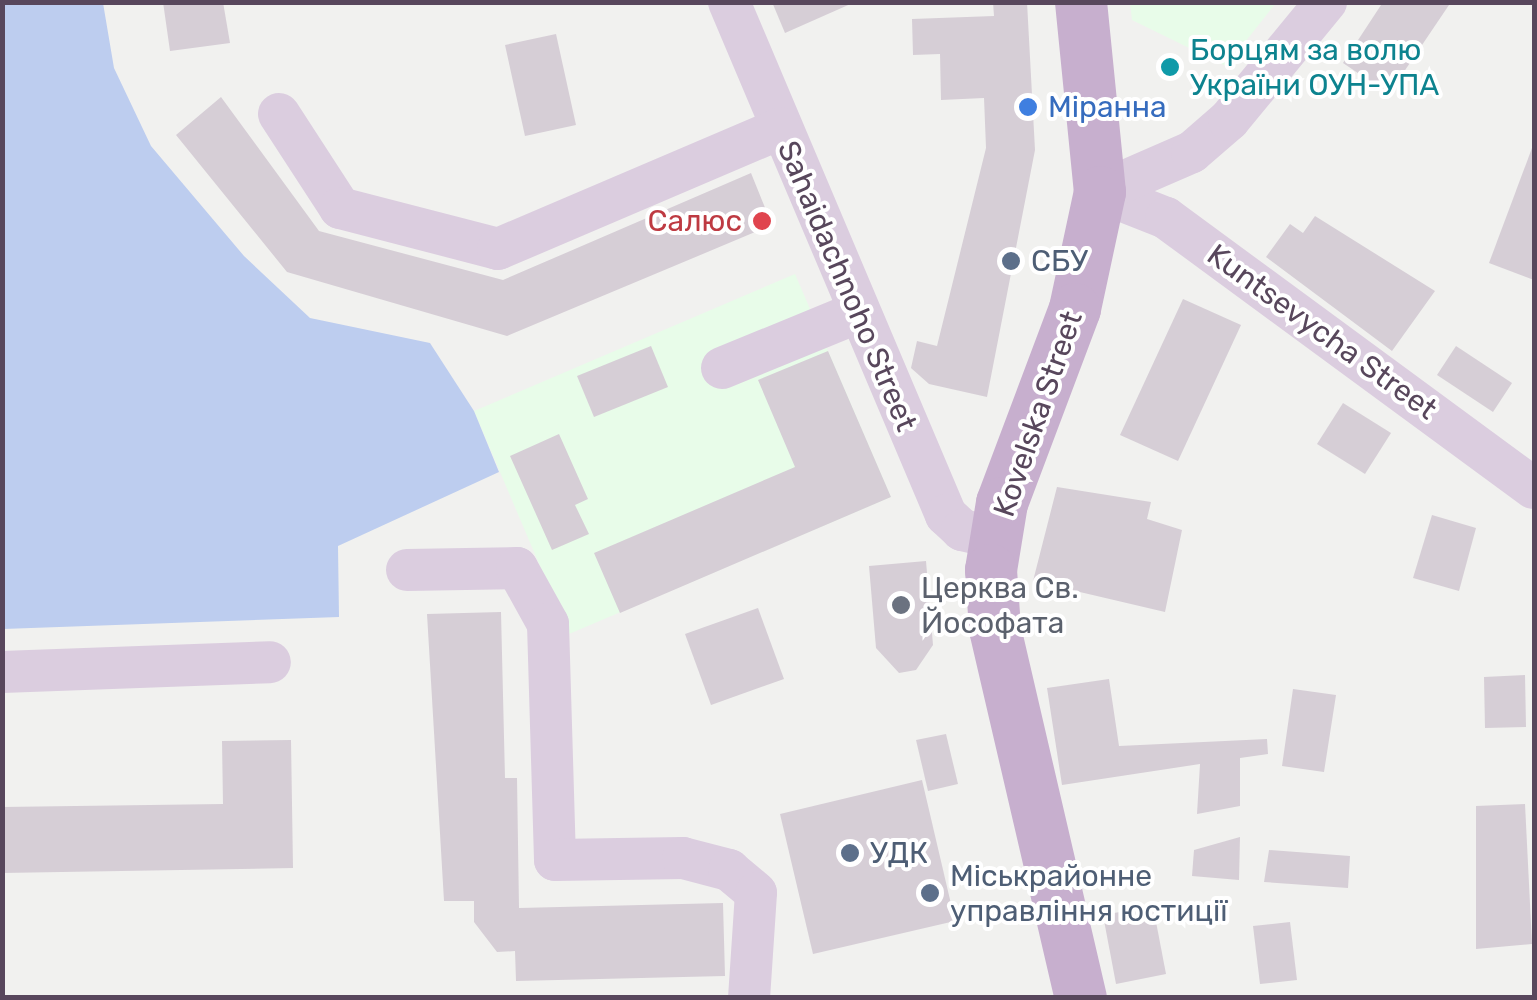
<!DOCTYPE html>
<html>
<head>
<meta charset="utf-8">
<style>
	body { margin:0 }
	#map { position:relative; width:1537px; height:1000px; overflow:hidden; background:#f1f1ef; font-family:Rubik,sans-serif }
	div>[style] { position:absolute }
	.commercial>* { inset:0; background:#e8fce9 }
	.green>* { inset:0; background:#bdcdef }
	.building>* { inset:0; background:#d6ced6 }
	.minor>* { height:42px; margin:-21px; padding:0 21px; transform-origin:21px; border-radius:21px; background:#dbcddf }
	.major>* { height:52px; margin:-26px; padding:0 26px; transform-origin:26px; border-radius:26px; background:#c7afce }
	.dots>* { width:28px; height:28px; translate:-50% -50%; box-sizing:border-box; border:5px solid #fff; border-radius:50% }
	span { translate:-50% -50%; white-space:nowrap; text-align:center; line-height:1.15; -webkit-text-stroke:8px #fff; paint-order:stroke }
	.culture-label { font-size:30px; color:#0d838f }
	.left { translate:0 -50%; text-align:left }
	.shop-label { font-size:30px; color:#366cbe }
	.health-label { font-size:30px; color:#be3a42 }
	.right { translate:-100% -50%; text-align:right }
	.service-label { font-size:30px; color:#4e5e75 }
	.street-label { font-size:30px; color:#58475c }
	.worship-label { font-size:30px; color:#5b616d }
	.frame { position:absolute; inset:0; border:5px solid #58475c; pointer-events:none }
</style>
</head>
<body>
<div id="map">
	<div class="commercial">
		<i style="clip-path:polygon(1130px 3px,1130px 2px,1276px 3px,1226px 66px,1132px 20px)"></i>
		<i style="clip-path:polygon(795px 274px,891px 497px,569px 634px,474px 411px)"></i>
	</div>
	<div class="green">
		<i style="clip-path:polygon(2px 3px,103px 3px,114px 68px,151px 146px,244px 256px,310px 318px,430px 343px,474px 411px,499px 472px,338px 546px,339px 617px,3px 629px)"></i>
	</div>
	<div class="building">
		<i style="clip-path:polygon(163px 2px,223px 2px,230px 43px,170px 51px)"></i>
		<i style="clip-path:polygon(772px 2px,855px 2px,785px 33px)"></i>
		<i style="clip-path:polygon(993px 2px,1027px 2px,1035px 150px,987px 397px,929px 384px,911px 368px,917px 341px,937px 346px,986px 148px,984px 98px,941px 100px,940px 54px,913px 55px,912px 19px,994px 16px)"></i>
		<i style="clip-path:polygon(1383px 2px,1451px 2px,1389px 94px,1343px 63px)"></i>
		<i style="clip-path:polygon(556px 34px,576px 125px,525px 136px,505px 45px)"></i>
		<i style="clip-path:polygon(221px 97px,319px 231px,503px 280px,751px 173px,772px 225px,507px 336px,287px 272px,176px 135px)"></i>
		<i style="clip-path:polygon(1532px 148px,1534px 149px,1534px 280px,1489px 263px)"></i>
		<i style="clip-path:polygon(1315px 216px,1435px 291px,1392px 351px,1266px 257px,1290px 224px,1303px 233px)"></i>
		<i style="clip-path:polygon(1183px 299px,1241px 325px,1178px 461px,1120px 435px)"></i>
		<i style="clip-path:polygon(651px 346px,668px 387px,594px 417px,577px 376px)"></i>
		<i style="clip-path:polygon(1456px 346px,1512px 383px,1493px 412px,1437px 375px)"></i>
		<i style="clip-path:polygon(828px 351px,891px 497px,620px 613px,594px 553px,795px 467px,758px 380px)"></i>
		<i style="clip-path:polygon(1343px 403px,1391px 433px,1365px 474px,1317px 444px)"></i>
		<i style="clip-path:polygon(559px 434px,588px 499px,575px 505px,589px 534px,552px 550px,510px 456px)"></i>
		<i style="clip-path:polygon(1057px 487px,1151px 502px,1147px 519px,1182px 530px,1165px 612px,1033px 581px)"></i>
		<i style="clip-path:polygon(1432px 515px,1476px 528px,1459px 591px,1413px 578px)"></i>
		<i style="clip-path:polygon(926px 561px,933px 645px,916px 670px,899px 673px,876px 648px,869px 566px)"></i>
		<i style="clip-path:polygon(758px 608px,784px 679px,711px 705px,685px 634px)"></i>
		<i style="clip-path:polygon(501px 612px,505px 778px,517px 778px,519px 908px,723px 903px,725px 976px,516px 981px,515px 951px,497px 952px,474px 922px,474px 901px,444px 901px,427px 614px)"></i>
		<i style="clip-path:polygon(1525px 675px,1526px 727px,1485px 728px,1484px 677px)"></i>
		<i style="clip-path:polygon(1109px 679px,1119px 746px,1267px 739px,1268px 754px,1240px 758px,1240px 806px,1197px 814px,1200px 764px,1062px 785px,1047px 688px)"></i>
		<i style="clip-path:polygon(1293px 689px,1336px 695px,1324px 772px,1282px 766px)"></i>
		<i style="clip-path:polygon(946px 734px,958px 784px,928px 791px,916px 740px)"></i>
		<i style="clip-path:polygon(291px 740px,293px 868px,2px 873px,2px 807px,223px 804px,222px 741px)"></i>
		<i style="clip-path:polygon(922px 780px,955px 921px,813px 954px,780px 814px)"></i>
		<i style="clip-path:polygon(1525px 804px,1532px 944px,1476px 949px,1476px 806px)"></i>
		<i style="clip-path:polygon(1240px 837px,1239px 880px,1192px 876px,1194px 850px)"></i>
		<i style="clip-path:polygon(1269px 850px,1350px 856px,1348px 888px,1264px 882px)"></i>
		<i style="clip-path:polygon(1153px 906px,1166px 974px,1116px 984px,1103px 915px)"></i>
		<i style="clip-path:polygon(1290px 922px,1297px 980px,1260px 984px,1253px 926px)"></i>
	</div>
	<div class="minor">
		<i style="left:729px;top:2px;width:557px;rotate:67.07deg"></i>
		<i style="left:946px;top:515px;width:22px;rotate:43deg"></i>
		<i style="left:962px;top:530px;width:35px;rotate:13deg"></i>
		<i style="left:279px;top:114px;width:112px;rotate:57deg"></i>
		<i style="left:340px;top:208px;width:163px;rotate:14.5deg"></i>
		<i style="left:498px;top:249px;width:308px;rotate:-23.1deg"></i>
		<i style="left:1100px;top:192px;width:71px;rotate:21.5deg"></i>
		<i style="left:1166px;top:218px;width:456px;rotate:36.3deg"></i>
		<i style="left:1100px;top:192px;width:100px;rotate:-23.5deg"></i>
		<i style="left:1192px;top:152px;width:49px;rotate:-40.9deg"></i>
		<i style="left:1229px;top:120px;width:153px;rotate:-50.6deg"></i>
		<i style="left:722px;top:368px;width:145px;rotate:-22.3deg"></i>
		<i style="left:407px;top:570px;width:110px;rotate:-1deg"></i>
		<i style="left:517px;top:568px;width:64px;rotate:61deg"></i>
		<i style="left:548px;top:624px;width:236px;rotate:88.3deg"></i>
		<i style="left:555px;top:860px;width:128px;rotate:-0.9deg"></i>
		<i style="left:683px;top:858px;width:48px;rotate:14.6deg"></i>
		<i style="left:729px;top:870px;width:35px;rotate:40deg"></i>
		<i style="left:756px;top:893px;width:105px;rotate:93.8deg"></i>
		<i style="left:2px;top:672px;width:268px;rotate:-2.1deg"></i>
	</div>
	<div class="major">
		<i style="left:1081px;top:2px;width:191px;rotate:84.3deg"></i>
		<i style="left:1100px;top:192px;width:120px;rotate:102.1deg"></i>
		<i style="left:1075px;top:309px;width:207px;rotate:110.6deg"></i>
		<i style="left:1002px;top:503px;width:68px;rotate:99.3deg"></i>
		<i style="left:991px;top:570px;width:59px;rotate:86.1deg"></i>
		<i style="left:995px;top:629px;width:379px;rotate:76.9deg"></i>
	</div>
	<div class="dots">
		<i style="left:1170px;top:67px;background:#0f9aa8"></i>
		<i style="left:1028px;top:107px;background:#3f7fe0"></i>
		<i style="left:762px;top:221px;background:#e0444e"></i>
		<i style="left:1011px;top:261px;background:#5c6f8a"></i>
		<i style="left:901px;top:605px;background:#6b7280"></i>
		<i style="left:850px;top:853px;background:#5c6f8a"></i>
		<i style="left:930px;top:893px;background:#5c6f8a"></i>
	</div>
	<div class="culture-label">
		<span class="left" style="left:1190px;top:67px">Борцям за волю<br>України ОУН-УПА</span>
	</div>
	<div class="shop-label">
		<span class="left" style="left:1048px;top:107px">Міранна</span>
	</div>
	<div class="health-label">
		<span class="right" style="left:742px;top:221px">Салюс</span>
	</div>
	<div class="service-label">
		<span class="left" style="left:1031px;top:261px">СБУ</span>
		<span class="left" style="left:870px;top:853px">УДК</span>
		<span class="left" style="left:950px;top:893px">Міськрайонне<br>управління юстиції</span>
	</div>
	<div class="street-label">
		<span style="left:847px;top:286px;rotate:67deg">Sahaidachnoho Street</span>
		<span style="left:1322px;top:332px;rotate:36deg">Kuntsevycha Street</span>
		<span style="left:1038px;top:414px;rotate:-71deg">Kovelska Street</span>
	</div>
	<div class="worship-label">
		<span class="left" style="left:921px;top:605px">Церква Св.<br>Йософата</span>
	</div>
	<div class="frame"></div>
</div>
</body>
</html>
